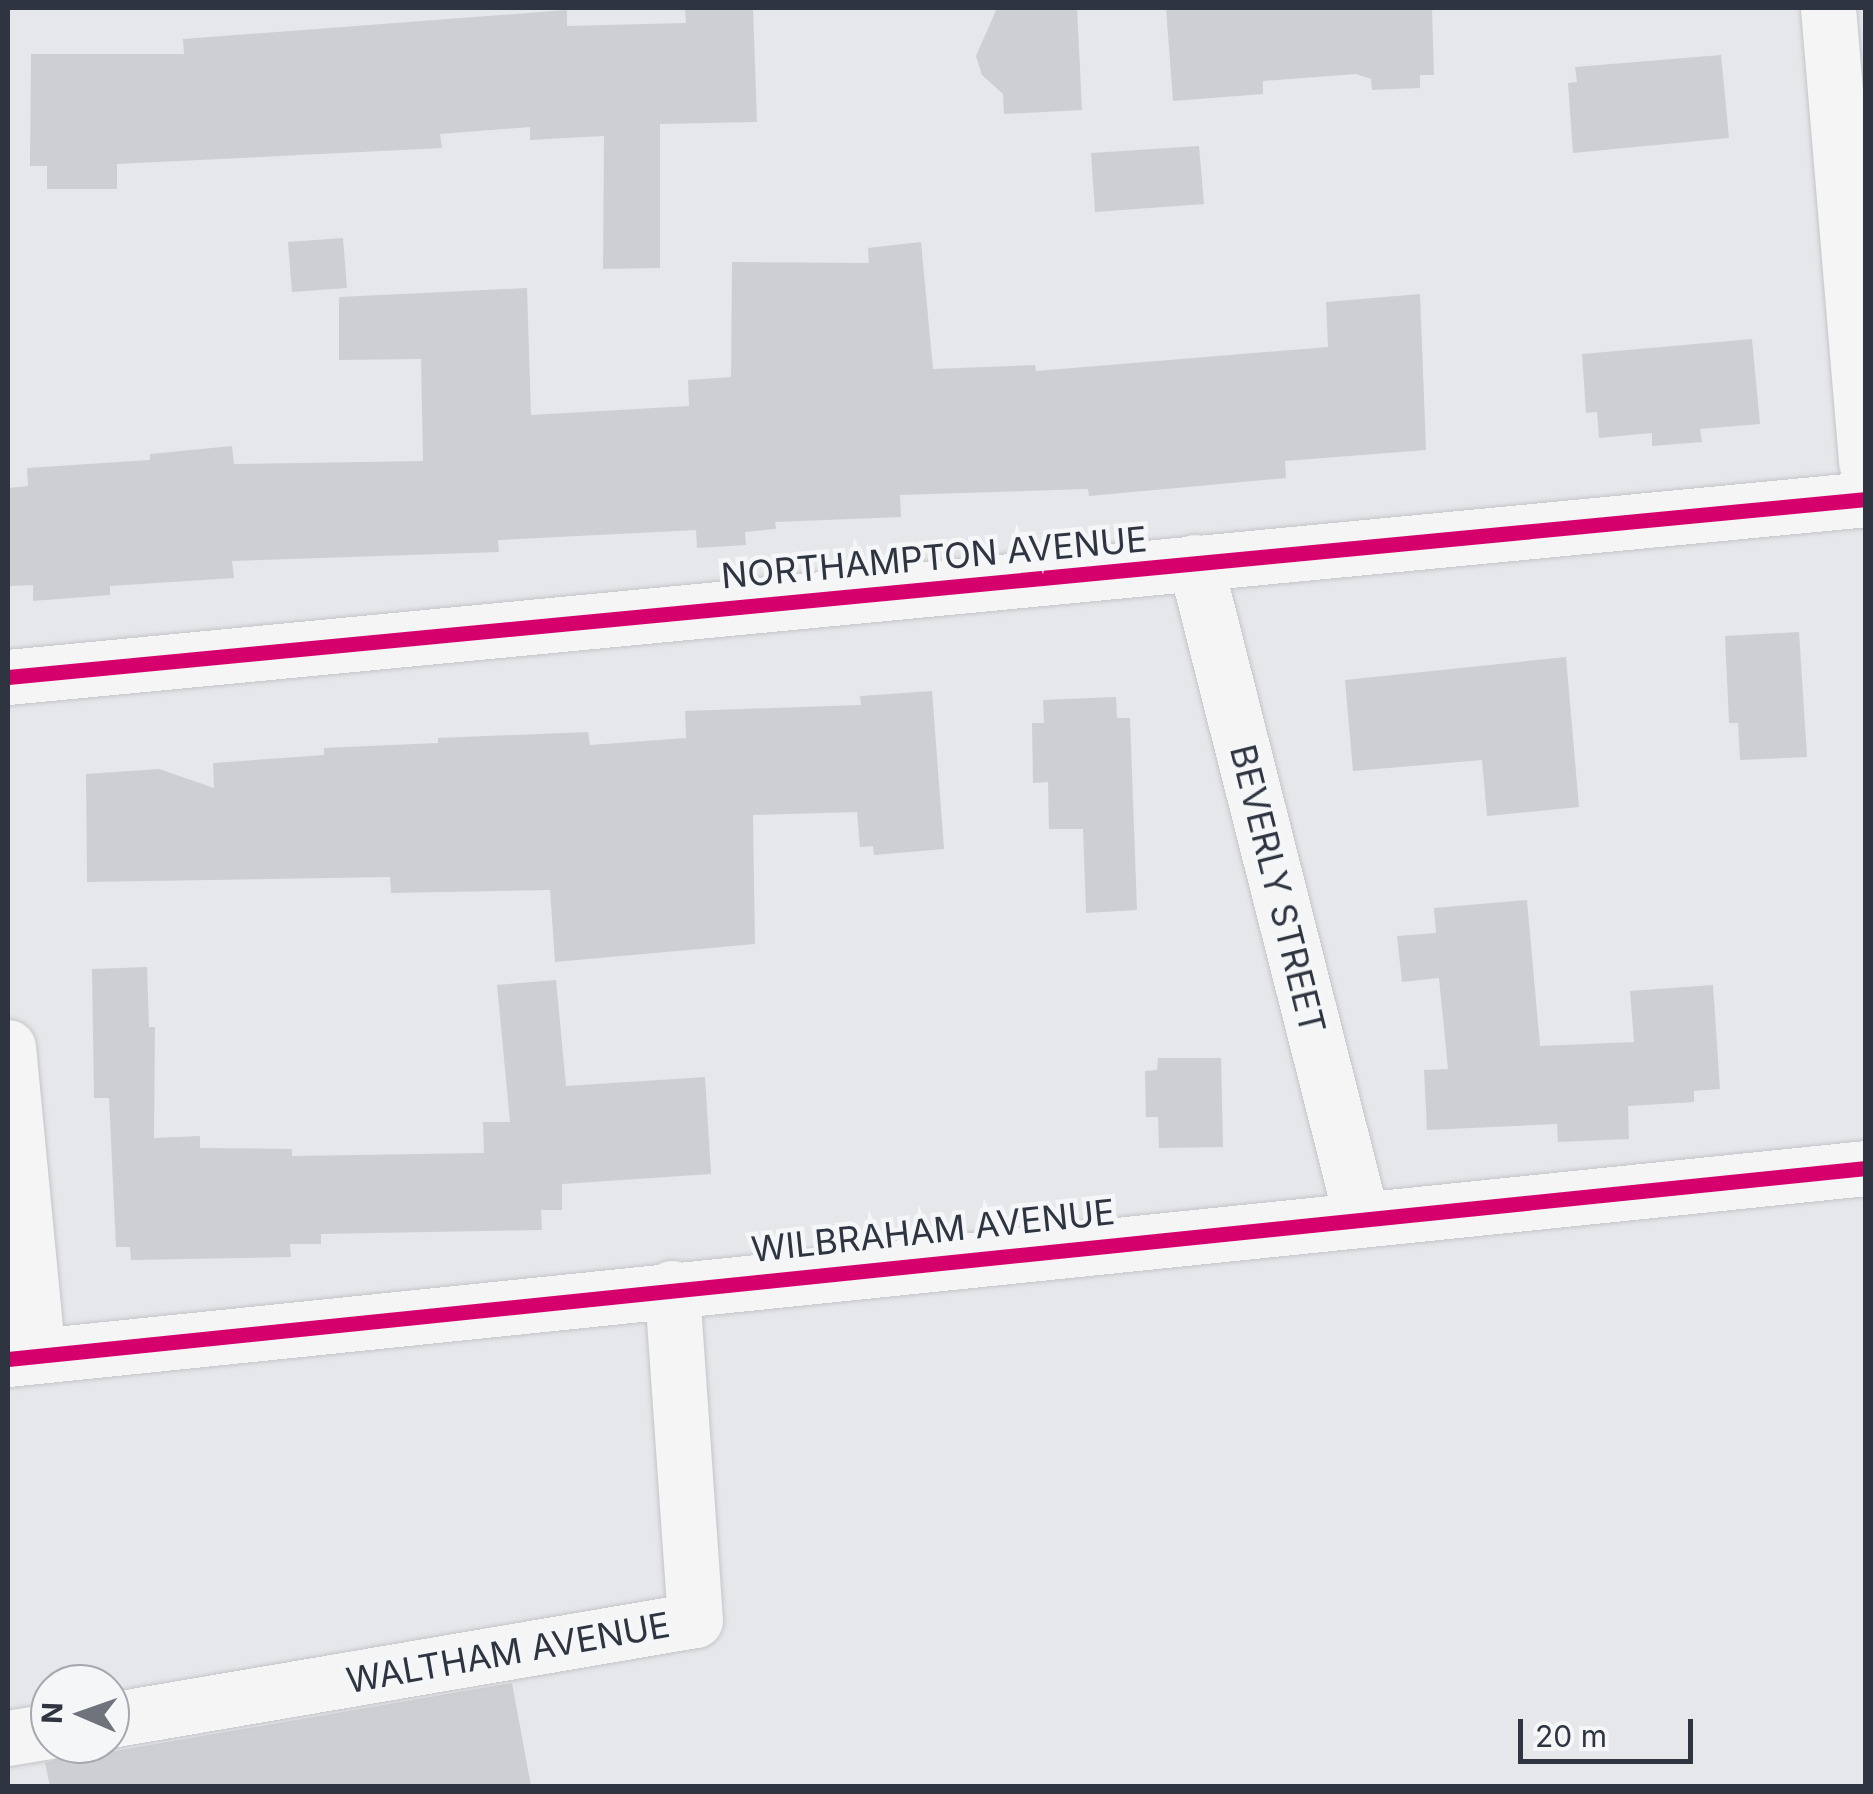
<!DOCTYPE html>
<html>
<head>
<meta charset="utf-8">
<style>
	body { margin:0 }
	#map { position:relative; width:1873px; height:1794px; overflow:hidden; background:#e5e7ea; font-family:Inter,sans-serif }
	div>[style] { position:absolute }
	.building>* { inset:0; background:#cecfd2 }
	.roads { filter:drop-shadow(0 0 2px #c4c5c8) drop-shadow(0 0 2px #c4c5c8) }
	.street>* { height:55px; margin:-27.5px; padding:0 27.5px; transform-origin:27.5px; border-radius:27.5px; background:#f5f5f6 }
	.cycleway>* { height:15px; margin:-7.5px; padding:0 7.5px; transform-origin:7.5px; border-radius:7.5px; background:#d6006c }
	span { translate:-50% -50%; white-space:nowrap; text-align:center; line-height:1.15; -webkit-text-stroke:9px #f4f6f8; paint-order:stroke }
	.street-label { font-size:35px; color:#2e3541 }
	.frame { position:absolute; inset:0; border:10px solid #2e3541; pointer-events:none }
	.north { position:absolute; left:30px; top:1664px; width:100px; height:100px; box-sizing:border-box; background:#f4f6f8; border:2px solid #a5a9af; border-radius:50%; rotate:272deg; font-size:28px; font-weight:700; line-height:40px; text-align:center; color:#2e3541 }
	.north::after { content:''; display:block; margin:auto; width:35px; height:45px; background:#6e737c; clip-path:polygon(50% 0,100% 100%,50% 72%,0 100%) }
	.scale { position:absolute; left:1518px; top:1719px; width:175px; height:45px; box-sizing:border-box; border:5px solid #2e3541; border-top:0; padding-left:12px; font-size:30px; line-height:35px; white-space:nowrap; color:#2e3541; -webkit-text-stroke:8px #f4f6f8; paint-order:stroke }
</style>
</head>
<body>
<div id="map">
	<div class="building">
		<i style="clip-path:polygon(685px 8px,753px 8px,757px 122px,660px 124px,660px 268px,603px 269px,604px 136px,530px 140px,530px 127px,440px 134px,442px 148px,117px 164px,117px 189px,47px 189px,47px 166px,30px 166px,31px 54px,184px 54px,183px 39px,567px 10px,567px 26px,686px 23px)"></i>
		<i style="clip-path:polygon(997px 8px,1077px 8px,1082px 110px,1004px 114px,1003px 94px,982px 75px,976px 56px)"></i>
		<i style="clip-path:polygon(1166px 8px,1432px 8px,1434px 75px,1420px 75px,1420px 88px,1372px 90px,1371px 79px,1356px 74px,1263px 81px,1263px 94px,1173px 101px)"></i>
		<i style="clip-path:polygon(1721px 55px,1729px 138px,1573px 153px,1568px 83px,1577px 82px,1575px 67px)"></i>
		<i style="clip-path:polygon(1199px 146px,1204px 204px,1095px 212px,1091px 153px)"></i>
		<i style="clip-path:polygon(343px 238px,347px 288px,292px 292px,288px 242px)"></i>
		<i style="clip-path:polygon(921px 242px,933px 369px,1035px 365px,1036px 371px,1328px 347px,1326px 302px,1420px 294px,1426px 450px,1285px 461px,1286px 478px,1089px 496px,1088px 489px,900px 495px,901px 517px,775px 522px,776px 529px,745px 532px,746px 545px,697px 548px,696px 530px,498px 540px,499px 552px,232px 561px,234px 578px,110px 586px,110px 595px,33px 601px,33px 585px,8px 586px,8px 488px,28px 486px,27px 468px,150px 460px,150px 454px,232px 446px,234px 464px,423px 461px,421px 359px,339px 360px,339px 297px,527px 288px,531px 415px,689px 406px,688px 380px,731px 377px,732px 262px,869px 263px,868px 248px)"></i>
		<i style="clip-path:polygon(1752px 339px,1760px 424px,1700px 429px,1702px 442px,1652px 446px,1652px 433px,1599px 438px,1597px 412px,1586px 413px,1582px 354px)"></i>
		<i style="clip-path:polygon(1799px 632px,1807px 757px,1740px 760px,1738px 723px,1729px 723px,1725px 636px)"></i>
		<i style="clip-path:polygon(1566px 657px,1579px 807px,1487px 816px,1482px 760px,1353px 771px,1345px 680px)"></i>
		<i style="clip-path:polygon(932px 691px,944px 849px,874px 855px,873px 846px,860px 847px,857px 812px,753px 815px,755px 944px,555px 962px,550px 890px,391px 893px,390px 877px,87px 882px,86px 774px,159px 769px,214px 788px,213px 763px,324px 755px,324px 748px,438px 743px,438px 738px,588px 732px,590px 745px,686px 738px,685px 711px,861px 705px,860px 696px)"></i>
		<i style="clip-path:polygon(1116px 697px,1117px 718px,1130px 718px,1137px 910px,1086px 913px,1083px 829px,1049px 829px,1048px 782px,1033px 783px,1032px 723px,1044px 723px,1043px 700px)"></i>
		<i style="clip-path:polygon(1527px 900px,1540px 1046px,1634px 1042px,1630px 991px,1713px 985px,1720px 1089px,1694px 1091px,1694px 1102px,1628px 1106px,1629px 1139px,1558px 1142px,1557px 1124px,1427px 1130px,1424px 1070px,1448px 1069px,1439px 978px,1402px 982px,1397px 936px,1436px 933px,1434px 908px)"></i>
		<i style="clip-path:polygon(147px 967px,149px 1027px,155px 1027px,154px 1138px,200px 1136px,200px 1148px,292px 1149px,292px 1156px,484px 1153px,483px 1122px,510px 1122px,497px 985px,556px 980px,566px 1086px,705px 1077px,711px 1174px,562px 1184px,562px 1210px,541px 1210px,542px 1230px,321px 1234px,321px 1244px,290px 1244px,291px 1257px,131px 1260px,130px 1247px,116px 1247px,109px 1098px,94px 1098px,92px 969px)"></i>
		<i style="clip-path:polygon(1158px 1058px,1221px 1058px,1223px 1147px,1159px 1148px,1158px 1117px,1146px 1117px,1145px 1071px,1157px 1070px)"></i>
		<i style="clip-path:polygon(512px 1683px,531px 1786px,50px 1786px,45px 1763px,69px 1756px,78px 1744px,115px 1751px)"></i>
	</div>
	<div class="roads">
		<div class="street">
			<i style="left:1828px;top:8px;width:456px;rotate:85.2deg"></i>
			<i style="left:1195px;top:562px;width:675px;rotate:75.76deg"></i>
			<i style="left:8px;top:677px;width:1867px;rotate:-5.47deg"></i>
			<i style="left:8px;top:1047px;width:310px;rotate:84.5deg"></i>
			<i style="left:8px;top:1359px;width:1868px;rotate:-5.87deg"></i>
			<i style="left:110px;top:1720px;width:593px;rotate:-9.7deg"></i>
			<i style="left:695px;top:1620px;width:333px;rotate:-94deg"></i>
			<i style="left:8px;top:1738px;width:43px;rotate:-9.5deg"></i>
		</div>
	</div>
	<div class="cycleway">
		<i style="left:8px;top:677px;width:1867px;rotate:-5.47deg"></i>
		<i style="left:8px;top:1359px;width:1868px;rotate:-5.87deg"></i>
	</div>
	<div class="street-label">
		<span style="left:934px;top:557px;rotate:-5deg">NORTHAMPTON AVENUE</span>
		<span style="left:1278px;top:889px;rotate:76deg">BEVERLY STREET</span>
		<span style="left:933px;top:1230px;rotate:-6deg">WILBRAHAM AVENUE</span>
		<span style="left:508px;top:1652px;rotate:-10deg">WALTHAM AVENUE</span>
	</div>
	<div class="frame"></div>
	<div class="north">N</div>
	<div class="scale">20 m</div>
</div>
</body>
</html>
